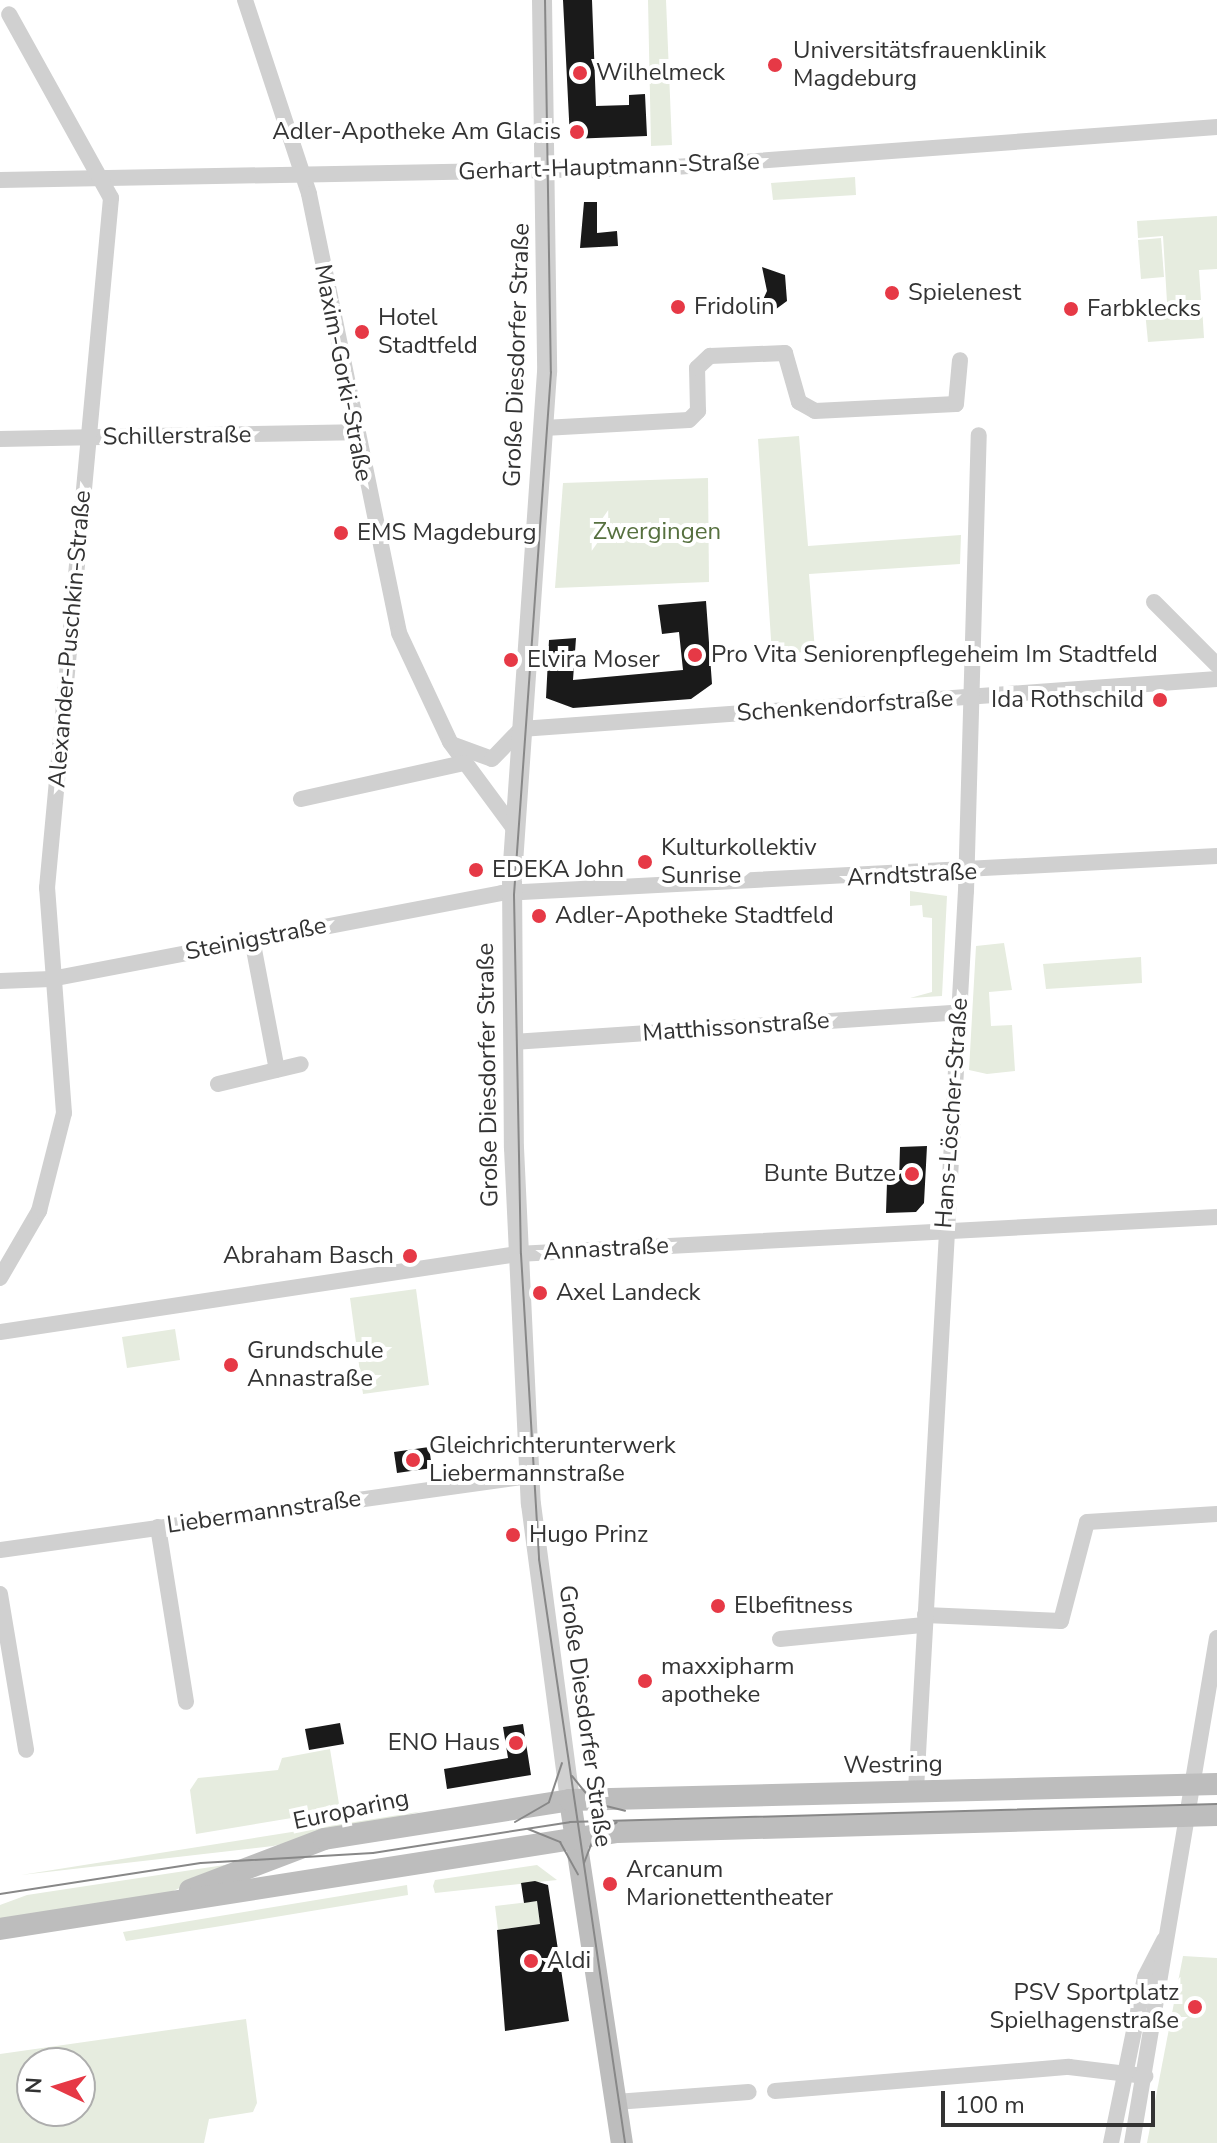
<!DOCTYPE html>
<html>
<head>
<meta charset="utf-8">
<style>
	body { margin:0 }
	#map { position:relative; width:1217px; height:2143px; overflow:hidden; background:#fff; font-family:"Nunito Sans",sans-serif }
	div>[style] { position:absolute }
	.green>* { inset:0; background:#e6ecdf }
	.building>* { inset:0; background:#1a1a1a }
	.minor>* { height:16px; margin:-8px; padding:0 8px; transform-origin:8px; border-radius:8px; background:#d0d0d0 }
	.tertiary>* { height:20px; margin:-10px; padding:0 10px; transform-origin:10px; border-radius:10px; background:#d0d0d0 }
	.secondary>* { height:22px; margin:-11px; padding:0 11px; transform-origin:11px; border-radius:11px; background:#bdbdbd }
	.tram>* { height:2px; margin:-1px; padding:0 1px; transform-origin:1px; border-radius:1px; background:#888 }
	.dots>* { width:22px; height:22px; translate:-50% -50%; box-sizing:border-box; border:4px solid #fff; border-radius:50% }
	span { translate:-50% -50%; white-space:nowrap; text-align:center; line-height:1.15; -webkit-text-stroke:8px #fff; paint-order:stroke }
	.poi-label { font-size:24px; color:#333 }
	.left { translate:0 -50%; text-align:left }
	.right { translate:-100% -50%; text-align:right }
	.street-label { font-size:24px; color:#333 }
	.park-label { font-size:24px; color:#56703f }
	.north { position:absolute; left:16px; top:2047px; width:80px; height:80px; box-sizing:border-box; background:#fff; border:2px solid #adadad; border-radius:50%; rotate:274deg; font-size:22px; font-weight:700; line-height:32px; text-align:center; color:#333 }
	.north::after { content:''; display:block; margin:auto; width:28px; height:36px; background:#e63946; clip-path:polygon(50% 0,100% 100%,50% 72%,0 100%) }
	.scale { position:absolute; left:941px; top:2091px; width:214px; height:36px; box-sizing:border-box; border:4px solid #333; border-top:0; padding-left:10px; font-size:24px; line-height:28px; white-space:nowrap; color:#333; -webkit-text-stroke:6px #fff; paint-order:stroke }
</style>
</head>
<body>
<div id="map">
	<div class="green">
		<i style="clip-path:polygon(648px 0,666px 0,672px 145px,651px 146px)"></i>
		<i style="clip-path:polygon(855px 177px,856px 195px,773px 200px,771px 183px)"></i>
		<i style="clip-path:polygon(1217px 216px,1217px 269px,1199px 270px,1201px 300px,1167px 302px,1163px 236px,1138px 238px,1137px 221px)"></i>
		<i style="clip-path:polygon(1161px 238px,1164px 277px,1141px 279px,1138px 240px)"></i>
		<i style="clip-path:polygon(1202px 306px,1204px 338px,1148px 342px,1145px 311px)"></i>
		<i style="clip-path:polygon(799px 436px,808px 546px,961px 535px,960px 564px,809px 574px,815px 651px,772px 655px,758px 439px)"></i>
		<i style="clip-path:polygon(708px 478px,709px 582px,555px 588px,563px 483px)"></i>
		<i style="clip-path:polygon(910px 891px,947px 896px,942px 996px,910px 998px,932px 992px,932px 918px,923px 917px,922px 905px,910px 906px)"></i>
		<i style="clip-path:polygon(1004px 943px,1012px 990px,989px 992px,991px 1026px,1012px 1025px,1015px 1071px,987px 1074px,969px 1070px,976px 946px)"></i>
		<i style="clip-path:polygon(1141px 957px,1142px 983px,1046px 989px,1043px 964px)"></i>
		<i style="clip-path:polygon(416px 1289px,429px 1385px,363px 1394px,350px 1298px)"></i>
		<i style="clip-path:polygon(175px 1329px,180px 1360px,127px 1368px,122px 1337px)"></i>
		<i style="clip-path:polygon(330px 1749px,340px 1810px,196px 1834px,190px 1790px,198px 1778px,278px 1770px,282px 1758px)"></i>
		<i style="clip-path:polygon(424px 1811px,273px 1846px,21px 1875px)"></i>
		<i style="clip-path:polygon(231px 1864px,169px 1893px,0 1921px,0 1905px,27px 1895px)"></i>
		<i style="clip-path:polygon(537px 1865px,557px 1880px,435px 1893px,433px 1886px,435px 1880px)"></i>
		<i style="clip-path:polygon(407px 1885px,408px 1895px,215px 1927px,126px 1941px,123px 1932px)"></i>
		<i style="clip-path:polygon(537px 1901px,540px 1924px,498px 1930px,495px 1906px)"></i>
		<i style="clip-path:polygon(1183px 1956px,1217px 1958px,1217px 2143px,1147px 2143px)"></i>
		<i style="clip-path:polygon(evenodd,246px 2019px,257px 2103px,253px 2112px,209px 2119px,204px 2143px,0 2143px,0 2054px,246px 2019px,80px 2063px,80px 2111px,32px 2111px,32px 2063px,80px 2063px)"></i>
	</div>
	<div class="building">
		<i style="clip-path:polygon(563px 0,592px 0,596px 106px,629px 105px,629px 95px,645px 94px,647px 136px,570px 139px)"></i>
		<i style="clip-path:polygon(584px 202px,597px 202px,597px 233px,617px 231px,618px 246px,580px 248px)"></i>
		<i style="clip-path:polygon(762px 267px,785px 275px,787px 301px,772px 312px,760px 306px,767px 291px)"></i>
		<i style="clip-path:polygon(706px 601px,712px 684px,691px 699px,573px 708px,546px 698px,549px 640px,576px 638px,573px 680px,683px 670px,679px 632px,662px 634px,658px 605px)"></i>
		<i style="clip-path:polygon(927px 1146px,924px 1203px,916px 1212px,886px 1213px,887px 1182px,899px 1181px,900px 1147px)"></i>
		<i style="clip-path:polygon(429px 1447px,432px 1468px,397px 1473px,394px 1452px)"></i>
		<i style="clip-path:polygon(340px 1723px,344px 1744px,309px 1750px,305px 1729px)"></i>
		<i style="clip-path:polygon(523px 1724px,531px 1775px,447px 1789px,444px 1769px,508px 1758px,503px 1727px)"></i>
		<i style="clip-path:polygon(535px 1881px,548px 1885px,569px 2021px,505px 2031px,497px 1930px,540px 1924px,537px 1901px,524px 1903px,521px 1883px)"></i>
	</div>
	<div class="minor">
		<i style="left:245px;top:0;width:204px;rotate:71.7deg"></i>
		<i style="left:309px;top:194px;width:448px;rotate:78.4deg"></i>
		<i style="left:399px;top:633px;width:120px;rotate:64.9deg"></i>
		<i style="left:450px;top:742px;width:109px;rotate:53.5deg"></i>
		<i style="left:0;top:180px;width:661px;rotate:-1.04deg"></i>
		<i style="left:661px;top:168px;width:558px;rotate:-4.22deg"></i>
		<i style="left:544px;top:428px;width:145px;rotate:-3.2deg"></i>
		<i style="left:689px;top:420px;width:13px;rotate:-45deg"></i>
		<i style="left:698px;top:411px;width:43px;rotate:-91.3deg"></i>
		<i style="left:697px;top:368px;width:18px;rotate:-43deg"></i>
		<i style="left:710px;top:356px;width:75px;rotate:-2.3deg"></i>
		<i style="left:785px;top:353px;width:51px;rotate:74.1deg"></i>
		<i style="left:799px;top:402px;width:18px;rotate:29deg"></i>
		<i style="left:815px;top:411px;width:141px;rotate:-2.8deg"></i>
		<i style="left:956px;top:404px;width:44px;rotate:-84.8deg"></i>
		<i style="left:0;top:439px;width:354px;rotate:-1.1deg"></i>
		<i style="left:1154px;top:602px;width:89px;rotate:45deg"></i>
		<i style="left:454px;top:745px;width:40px;rotate:20.2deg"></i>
		<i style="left:492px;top:759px;width:42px;rotate:-46deg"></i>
		<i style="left:521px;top:729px;width:698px;rotate:-4.11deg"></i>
		<i style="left:301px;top:799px;width:166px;rotate:-12.5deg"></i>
		<i style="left:252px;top:939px;width:133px;rotate:79.2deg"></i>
		<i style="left:0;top:981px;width:51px;rotate:-2.2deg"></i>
		<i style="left:51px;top:979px;width:459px;rotate:-10.8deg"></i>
		<i style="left:502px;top:893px;width:716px;rotate:-2.96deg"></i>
		<i style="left:513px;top:1042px;width:447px;rotate:-3.8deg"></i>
		<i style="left:218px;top:1084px;width:85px;rotate:-13.5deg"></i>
		<i style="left:0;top:1278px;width:78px;rotate:-59.8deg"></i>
		<i style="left:39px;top:1211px;width:101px;rotate:-75.7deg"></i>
		<i style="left:64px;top:1113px;width:226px;rotate:-94.3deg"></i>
		<i style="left:47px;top:888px;width:693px;rotate:-84.7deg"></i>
		<i style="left:111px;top:198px;width:210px;rotate:-119deg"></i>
		<i style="left:0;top:1332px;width:523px;rotate:-8.58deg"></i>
		<i style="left:517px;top:1254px;width:701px;rotate:-3.03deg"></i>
		<i style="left:158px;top:1527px;width:177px;rotate:80.9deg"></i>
		<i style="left:0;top:1550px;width:534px;rotate:-7.96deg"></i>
		<i style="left:0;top:1594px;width:158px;rotate:80.5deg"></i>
		<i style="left:925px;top:1615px;width:136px;rotate:2.5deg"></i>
		<i style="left:1061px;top:1621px;width:102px;rotate:-75.3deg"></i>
		<i style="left:1087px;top:1522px;width:130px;rotate:-3.5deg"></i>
		<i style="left:780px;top:1639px;width:145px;rotate:-5.6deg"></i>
		<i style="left:916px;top:1790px;width:900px;rotate:-86.82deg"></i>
		<i style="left:966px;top:891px;width:456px;rotate:-88.4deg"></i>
		<i style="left:775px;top:2091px;width:295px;rotate:-4.7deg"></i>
		<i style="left:1069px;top:2067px;width:77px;rotate:6.8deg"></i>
		<i style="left:616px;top:2102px;width:133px;rotate:-4.3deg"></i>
		<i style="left:1111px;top:2143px;width:169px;rotate:-78.4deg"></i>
		<i style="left:1145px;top:1977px;width:42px;rotate:-62.8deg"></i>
		<i style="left:1132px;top:2143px;width:512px;rotate:-80.45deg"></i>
	</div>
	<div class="tertiary">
		<i style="left:542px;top:0;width:372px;rotate:89.2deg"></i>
		<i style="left:547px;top:372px;width:506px;rotate:93.96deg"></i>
		<i style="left:512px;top:877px;width:271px;rotate:89.6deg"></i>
		<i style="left:514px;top:1148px;width:356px;rotate:87.3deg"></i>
		<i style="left:531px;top:1504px;width:299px;rotate:82.5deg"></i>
	</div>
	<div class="secondary">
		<i style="left:570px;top:1800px;width:347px;rotate:81.4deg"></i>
		<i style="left:190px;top:1890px;width:143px;rotate:-20.8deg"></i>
		<i style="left:324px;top:1839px;width:249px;rotate:-9deg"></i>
		<i style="left:570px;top:1800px;width:647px;rotate:-1.42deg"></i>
		<i style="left:0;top:1929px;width:625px;rotate:-8.93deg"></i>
		<i style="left:617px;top:1832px;width:600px;rotate:-1.62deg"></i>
	</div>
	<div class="tram">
		<i style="left:545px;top:0;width:372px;rotate:89.1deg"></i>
		<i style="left:551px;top:372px;width:524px;rotate:94.05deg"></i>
		<i style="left:514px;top:895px;width:359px;rotate:88.9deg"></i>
		<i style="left:521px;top:1254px;width:306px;rotate:86.6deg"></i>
		<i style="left:539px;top:1559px;width:590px;rotate:81.62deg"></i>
		<i style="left:572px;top:1776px;width:35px;rotate:51deg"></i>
		<i style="left:594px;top:1803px;width:32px;rotate:14deg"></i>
		<i style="left:515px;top:1822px;width:39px;rotate:-30deg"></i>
		<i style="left:549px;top:1802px;width:41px;rotate:-71.6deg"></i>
		<i style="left:528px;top:1829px;width:35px;rotate:22deg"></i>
		<i style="left:560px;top:1842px;width:37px;rotate:61deg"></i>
		<i style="left:584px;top:1863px;width:28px;rotate:-69deg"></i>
		<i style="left:594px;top:1837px;width:27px;rotate:-33deg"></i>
		<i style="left:0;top:1894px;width:203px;rotate:-8.8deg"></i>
		<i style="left:201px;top:1863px;width:172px;rotate:-3.3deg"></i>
		<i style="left:373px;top:1853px;width:199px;rotate:-8.9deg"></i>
		<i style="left:570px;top:1822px;width:647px;rotate:-1.59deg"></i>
	</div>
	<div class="dots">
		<i style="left:775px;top:65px;background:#e63946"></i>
		<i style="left:580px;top:73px;background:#e63946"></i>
		<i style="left:577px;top:132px;background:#e63946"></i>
		<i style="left:892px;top:293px;background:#e63946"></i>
		<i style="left:678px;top:307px;background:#e63946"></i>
		<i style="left:1071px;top:309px;background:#e63946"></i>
		<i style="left:362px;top:332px;background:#e63946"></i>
		<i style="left:341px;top:533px;background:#e63946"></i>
		<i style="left:695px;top:655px;background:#e63946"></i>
		<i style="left:511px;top:660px;background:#e63946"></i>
		<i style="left:1160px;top:700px;background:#e63946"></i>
		<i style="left:645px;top:862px;background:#e63946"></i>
		<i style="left:476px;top:870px;background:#e63946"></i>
		<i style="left:539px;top:916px;background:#e63946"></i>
		<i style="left:912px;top:1174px;background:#e63946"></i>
		<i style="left:410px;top:1256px;background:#e63946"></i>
		<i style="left:540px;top:1293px;background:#e63946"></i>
		<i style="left:231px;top:1365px;background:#e63946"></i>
		<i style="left:413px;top:1460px;background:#e63946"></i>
		<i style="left:513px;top:1535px;background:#e63946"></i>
		<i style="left:718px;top:1606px;background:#e63946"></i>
		<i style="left:645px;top:1681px;background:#e63946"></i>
		<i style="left:516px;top:1743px;background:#e63946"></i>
		<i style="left:610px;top:1884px;background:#e63946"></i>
		<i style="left:531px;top:1961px;background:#e63946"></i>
		<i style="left:1195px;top:2007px;background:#e63946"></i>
	</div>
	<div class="poi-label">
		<span class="left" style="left:793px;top:65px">Universitätsfrauenklinik<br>Magdeburg</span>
		<span class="left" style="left:596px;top:73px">Wilhelmeck</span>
		<span class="right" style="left:561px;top:132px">Adler-Apotheke Am Glacis</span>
		<span class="left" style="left:908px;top:293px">Spielenest</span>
		<span class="left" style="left:694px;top:307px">Fridolin</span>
		<span class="left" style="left:1087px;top:309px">Farbklecks</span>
		<span class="left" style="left:378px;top:332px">Hotel<br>Stadtfeld</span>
		<span class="left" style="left:357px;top:533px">EMS Magdeburg</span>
		<span class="left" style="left:711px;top:655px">Pro Vita Seniorenpflegeheim Im Stadtfeld</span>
		<span class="left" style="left:527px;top:660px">Elvira Moser</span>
		<span class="right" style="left:1144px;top:700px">Ida Rothschild</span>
		<span class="left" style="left:661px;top:862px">Kulturkollektiv<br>Sunrise</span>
		<span class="left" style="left:492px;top:870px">EDEKA John</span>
		<span class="left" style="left:555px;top:916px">Adler-Apotheke Stadtfeld</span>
		<span class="right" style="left:896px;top:1174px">Bunte Butze</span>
		<span class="right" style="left:394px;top:1256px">Abraham Basch</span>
		<span class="left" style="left:556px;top:1293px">Axel Landeck</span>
		<span class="left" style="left:247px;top:1365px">Grundschule<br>Annastraße</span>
		<span class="left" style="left:429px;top:1460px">Gleichrichterunterwerk<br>Liebermannstraße</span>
		<span class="left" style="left:529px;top:1535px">Hugo Prinz</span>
		<span class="left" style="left:734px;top:1606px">Elbefitness</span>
		<span class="left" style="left:661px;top:1681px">maxxipharm<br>apotheke</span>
		<span class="right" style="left:500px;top:1743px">ENO Haus</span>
		<span class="left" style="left:626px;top:1884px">Arcanum<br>Marionettentheater</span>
		<span class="left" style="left:547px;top:1961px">Aldi</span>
		<span class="right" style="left:1179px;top:2007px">PSV Sportplatz<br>Spielhagenstraße</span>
	</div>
	<div class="street-label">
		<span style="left:609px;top:167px;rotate:-2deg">Gerhart-Hauptmann-Straße</span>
		<span style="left:517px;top:355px;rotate:-88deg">Große Diesdorfer Straße</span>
		<span style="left:343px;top:373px;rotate:79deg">Maxim-Gorki-Straße</span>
		<span style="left:177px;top:436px;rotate:-1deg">Schillerstraße</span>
		<span style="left:70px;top:639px;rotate:-85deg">Alexander-Puschkin-Straße</span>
		<span style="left:845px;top:706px;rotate:-4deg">Schenkendorfstraße</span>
		<span style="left:912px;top:875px;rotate:-3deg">Arndtstraße</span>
		<span style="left:256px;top:939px;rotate:-11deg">Steinigstraße</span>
		<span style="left:736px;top:1027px;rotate:-4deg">Matthissonstraße</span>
		<span style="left:488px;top:1075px;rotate:-91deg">Große Diesdorfer Straße</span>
		<span style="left:952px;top:1113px;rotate:-86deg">Hans-Löscher-Straße</span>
		<span style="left:606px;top:1249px;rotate:-3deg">Annastraße</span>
		<span style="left:264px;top:1512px;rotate:-8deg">Liebermannstraße</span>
		<span style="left:585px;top:1716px;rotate:82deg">Große Diesdorfer Straße</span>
		<span style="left:893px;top:1765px;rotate:-1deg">Westring</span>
		<span style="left:351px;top:1810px;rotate:-12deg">Europaring</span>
	</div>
	<div class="park-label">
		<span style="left:657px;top:532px">Zwergingen</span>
	</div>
	<div class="north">N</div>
	<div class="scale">100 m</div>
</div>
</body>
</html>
